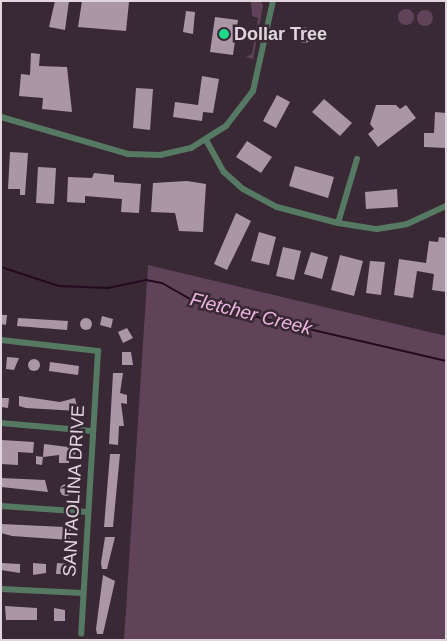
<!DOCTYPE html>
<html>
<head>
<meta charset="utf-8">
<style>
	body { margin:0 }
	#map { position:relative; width:447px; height:641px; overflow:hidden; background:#392935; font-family:Helvetica,sans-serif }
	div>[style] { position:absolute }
	.green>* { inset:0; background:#604359 }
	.round { border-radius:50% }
	.stream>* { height:2px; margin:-1px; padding:0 1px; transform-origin:1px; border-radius:1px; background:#230a1e }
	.building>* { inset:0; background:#aa96a5 }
	.minor>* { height:6px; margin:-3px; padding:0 3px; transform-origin:3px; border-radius:3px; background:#567963 }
	.dots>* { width:14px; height:14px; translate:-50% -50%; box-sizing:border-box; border:2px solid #392935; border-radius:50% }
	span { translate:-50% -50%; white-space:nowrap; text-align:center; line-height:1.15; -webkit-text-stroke:5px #392935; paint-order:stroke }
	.poi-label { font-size:18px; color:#e1d6de; font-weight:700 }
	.left { translate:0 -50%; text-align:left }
	.street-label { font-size:18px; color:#e1d6de }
	.water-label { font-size:19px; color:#edb5e0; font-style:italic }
	.frame { position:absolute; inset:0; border:2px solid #e1d6de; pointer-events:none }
</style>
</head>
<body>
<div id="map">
	<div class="green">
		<i style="clip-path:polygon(251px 1px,261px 1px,263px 6px,253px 59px,246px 57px,252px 54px,258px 18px,252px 16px)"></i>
		<i class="round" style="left:398px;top:9px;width:16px;height:16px"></i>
		<i class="round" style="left:417px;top:10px;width:16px;height:16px"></i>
		<i style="clip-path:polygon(148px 265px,446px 336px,446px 640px,124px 640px)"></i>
	</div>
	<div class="stream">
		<i style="left:1px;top:267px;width:61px;rotate:18.1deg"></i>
		<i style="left:59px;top:286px;width:49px;rotate:2.3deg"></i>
		<i style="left:108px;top:288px;width:39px;rotate:-12deg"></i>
		<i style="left:146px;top:280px;width:16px;rotate:11deg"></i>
		<i style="left:162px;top:283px;width:40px;rotate:29.7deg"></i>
		<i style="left:197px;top:303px;width:256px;rotate:13.1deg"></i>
	</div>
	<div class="building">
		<i style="clip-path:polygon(55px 1px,69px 1px,65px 30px,49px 27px)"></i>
		<i style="clip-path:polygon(82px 1px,129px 2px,126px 31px,78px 27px)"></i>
		<i style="clip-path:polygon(186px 11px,195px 12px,193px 34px,183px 32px)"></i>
		<i style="clip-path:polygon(215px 17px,238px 20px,233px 55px,210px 52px)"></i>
		<i class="round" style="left:296px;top:27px;width:16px;height:16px"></i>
		<i style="clip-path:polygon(31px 53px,40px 54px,39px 66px,67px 67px,72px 112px,42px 109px,43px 98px,19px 96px,21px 74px,30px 75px)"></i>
		<i style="clip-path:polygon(202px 76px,219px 79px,213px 113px,203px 112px,202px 121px,173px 117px,175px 102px,198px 105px)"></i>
		<i style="clip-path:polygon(136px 88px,153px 89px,150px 130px,133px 128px)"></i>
		<i style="clip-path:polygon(277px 95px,290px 102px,276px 128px,263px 121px)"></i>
		<i style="clip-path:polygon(324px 99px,352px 123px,340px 136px,312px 112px)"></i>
		<i style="clip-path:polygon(376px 105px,396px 105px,400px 109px,406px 105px,416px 118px,378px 147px,368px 134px,374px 129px,370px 124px)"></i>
		<i style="clip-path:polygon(435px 112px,446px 113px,446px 148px,424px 147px,424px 133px,434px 133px)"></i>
		<i style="clip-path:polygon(247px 141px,272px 157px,261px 173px,236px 157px)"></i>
		<i style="clip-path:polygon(10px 152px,28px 153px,25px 195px,20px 195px,20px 189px,8px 189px)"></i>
		<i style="clip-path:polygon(295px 166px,334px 177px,328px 198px,289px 186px)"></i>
		<i style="clip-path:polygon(38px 167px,56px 168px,54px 204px,36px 203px)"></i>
		<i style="clip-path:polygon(94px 173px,114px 175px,114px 182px,141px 184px,139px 213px,121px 212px,122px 199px,85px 196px,85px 203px,67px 202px,68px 177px,92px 178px)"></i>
		<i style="clip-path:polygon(187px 181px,206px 184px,203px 232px,179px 231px,175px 213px,151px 212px,153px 183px)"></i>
		<i style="clip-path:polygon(397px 189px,398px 207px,366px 209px,365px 192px)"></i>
		<i style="clip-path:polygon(236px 213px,251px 221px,227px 270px,214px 264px)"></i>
		<i style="clip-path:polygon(259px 232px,276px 237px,269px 265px,251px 261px)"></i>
		<i style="clip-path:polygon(439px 237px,446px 238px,446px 292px,432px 290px,434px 274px,417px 271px,413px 298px,394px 295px,399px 259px,426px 263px,429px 241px,438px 242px)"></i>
		<i style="clip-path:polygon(283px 247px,301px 251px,294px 280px,276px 276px)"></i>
		<i style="clip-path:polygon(311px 252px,328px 257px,322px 279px,304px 274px)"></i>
		<i style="clip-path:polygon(340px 255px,363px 261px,354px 296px,331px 290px)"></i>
		<i style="clip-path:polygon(370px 261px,385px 262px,381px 295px,366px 293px)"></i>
		<i style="clip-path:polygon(1px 315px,7px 315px,6px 325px,1px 324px)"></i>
		<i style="clip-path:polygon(102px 316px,113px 319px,111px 328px,100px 325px)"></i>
		<i style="clip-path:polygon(18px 318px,68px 321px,67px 330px,17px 326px)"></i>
		<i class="round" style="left:80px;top:318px;width:12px;height:12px"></i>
		<i style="clip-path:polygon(127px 328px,133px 338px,123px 343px,118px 332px)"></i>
		<i style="clip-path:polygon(122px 352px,131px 352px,133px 365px,122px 365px)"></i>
		<i style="clip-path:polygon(7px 357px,19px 358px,14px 370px,6px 369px)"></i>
		<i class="round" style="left:28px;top:359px;width:12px;height:12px"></i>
		<i style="clip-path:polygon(50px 362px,79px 366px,78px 375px,49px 371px)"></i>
		<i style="clip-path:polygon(113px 373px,123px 373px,120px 393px,127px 395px,127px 404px,121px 403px,124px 426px,119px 426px,118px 445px,109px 444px)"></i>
		<i style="clip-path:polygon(19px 396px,60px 402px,75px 398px,78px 411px,26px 408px,19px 406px)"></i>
		<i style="clip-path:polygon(1px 398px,9px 398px,8px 408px,1px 407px)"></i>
		<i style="clip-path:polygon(2px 440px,34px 442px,33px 453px,18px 452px,18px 465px,1px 464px)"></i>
		<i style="clip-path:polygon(44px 444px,76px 448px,75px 458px,69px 458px,69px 463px,59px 463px,59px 455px,43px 457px)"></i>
		<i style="clip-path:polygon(110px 454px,120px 454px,113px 527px,104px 527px)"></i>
		<i style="clip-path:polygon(36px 456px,43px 457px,42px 465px,36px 464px)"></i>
		<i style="clip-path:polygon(1px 478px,45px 480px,48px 492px,1px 487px)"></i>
		<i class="round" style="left:60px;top:484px;width:12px;height:12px"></i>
		<i style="clip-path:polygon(1px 524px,64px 527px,71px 529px,70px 540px,12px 536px,1px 533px)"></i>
		<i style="clip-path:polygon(105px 537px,115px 537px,107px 569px,102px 569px,101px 563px)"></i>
		<i style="clip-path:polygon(1px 563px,20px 564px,20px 573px,1px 570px)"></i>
		<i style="clip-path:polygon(33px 563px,46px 564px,46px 573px,33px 575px)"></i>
		<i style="clip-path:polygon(57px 563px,69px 564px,68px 574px,56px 574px)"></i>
		<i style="clip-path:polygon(103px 575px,115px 581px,103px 634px,97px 634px,96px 629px)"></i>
		<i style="clip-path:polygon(5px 606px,37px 608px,37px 620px,6px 620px)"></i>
		<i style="clip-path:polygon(54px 608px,65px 610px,65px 621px,54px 621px)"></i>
	</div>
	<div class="minor">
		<i style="left:1px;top:117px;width:132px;rotate:16.2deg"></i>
		<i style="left:128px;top:154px;width:32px;rotate:2deg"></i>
		<i style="left:160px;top:155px;width:32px;rotate:-13deg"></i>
		<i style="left:191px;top:148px;width:41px;rotate:-32.2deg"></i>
		<i style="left:226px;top:126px;width:44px;rotate:-52.4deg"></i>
		<i style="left:253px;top:91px;width:92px;rotate:-77.5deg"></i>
		<i style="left:206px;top:140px;width:37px;rotate:61deg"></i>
		<i style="left:224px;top:172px;width:25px;rotate:42deg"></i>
		<i style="left:243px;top:189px;width:38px;rotate:28deg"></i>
		<i style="left:277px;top:207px;width:63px;rotate:14.7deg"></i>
		<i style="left:338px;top:223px;width:39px;rotate:9deg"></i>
		<i style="left:377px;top:229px;width:30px;rotate:-9deg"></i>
		<i style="left:407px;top:224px;width:43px;rotate:-24.8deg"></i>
		<i style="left:338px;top:223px;width:67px;rotate:-73.5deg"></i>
		<i style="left:1px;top:340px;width:98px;rotate:6.5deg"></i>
		<i style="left:98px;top:351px;width:283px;rotate:93.4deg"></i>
		<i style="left:1px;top:423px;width:91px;rotate:5deg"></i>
		<i style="left:1px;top:506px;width:87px;rotate:3.9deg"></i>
		<i style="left:1px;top:589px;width:82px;rotate:2.8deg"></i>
	</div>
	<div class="dots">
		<i style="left:224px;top:34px;background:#1dd988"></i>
	</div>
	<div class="poi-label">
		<span class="left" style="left:234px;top:34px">Dollar Tree</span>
	</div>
	<div class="street-label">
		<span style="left:74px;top:491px;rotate:-87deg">SANTAOLINA DRIVE</span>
	</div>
	<div class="water-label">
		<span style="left:251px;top:314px;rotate:14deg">Fletcher Creek</span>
	</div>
	<div class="frame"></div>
</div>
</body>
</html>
